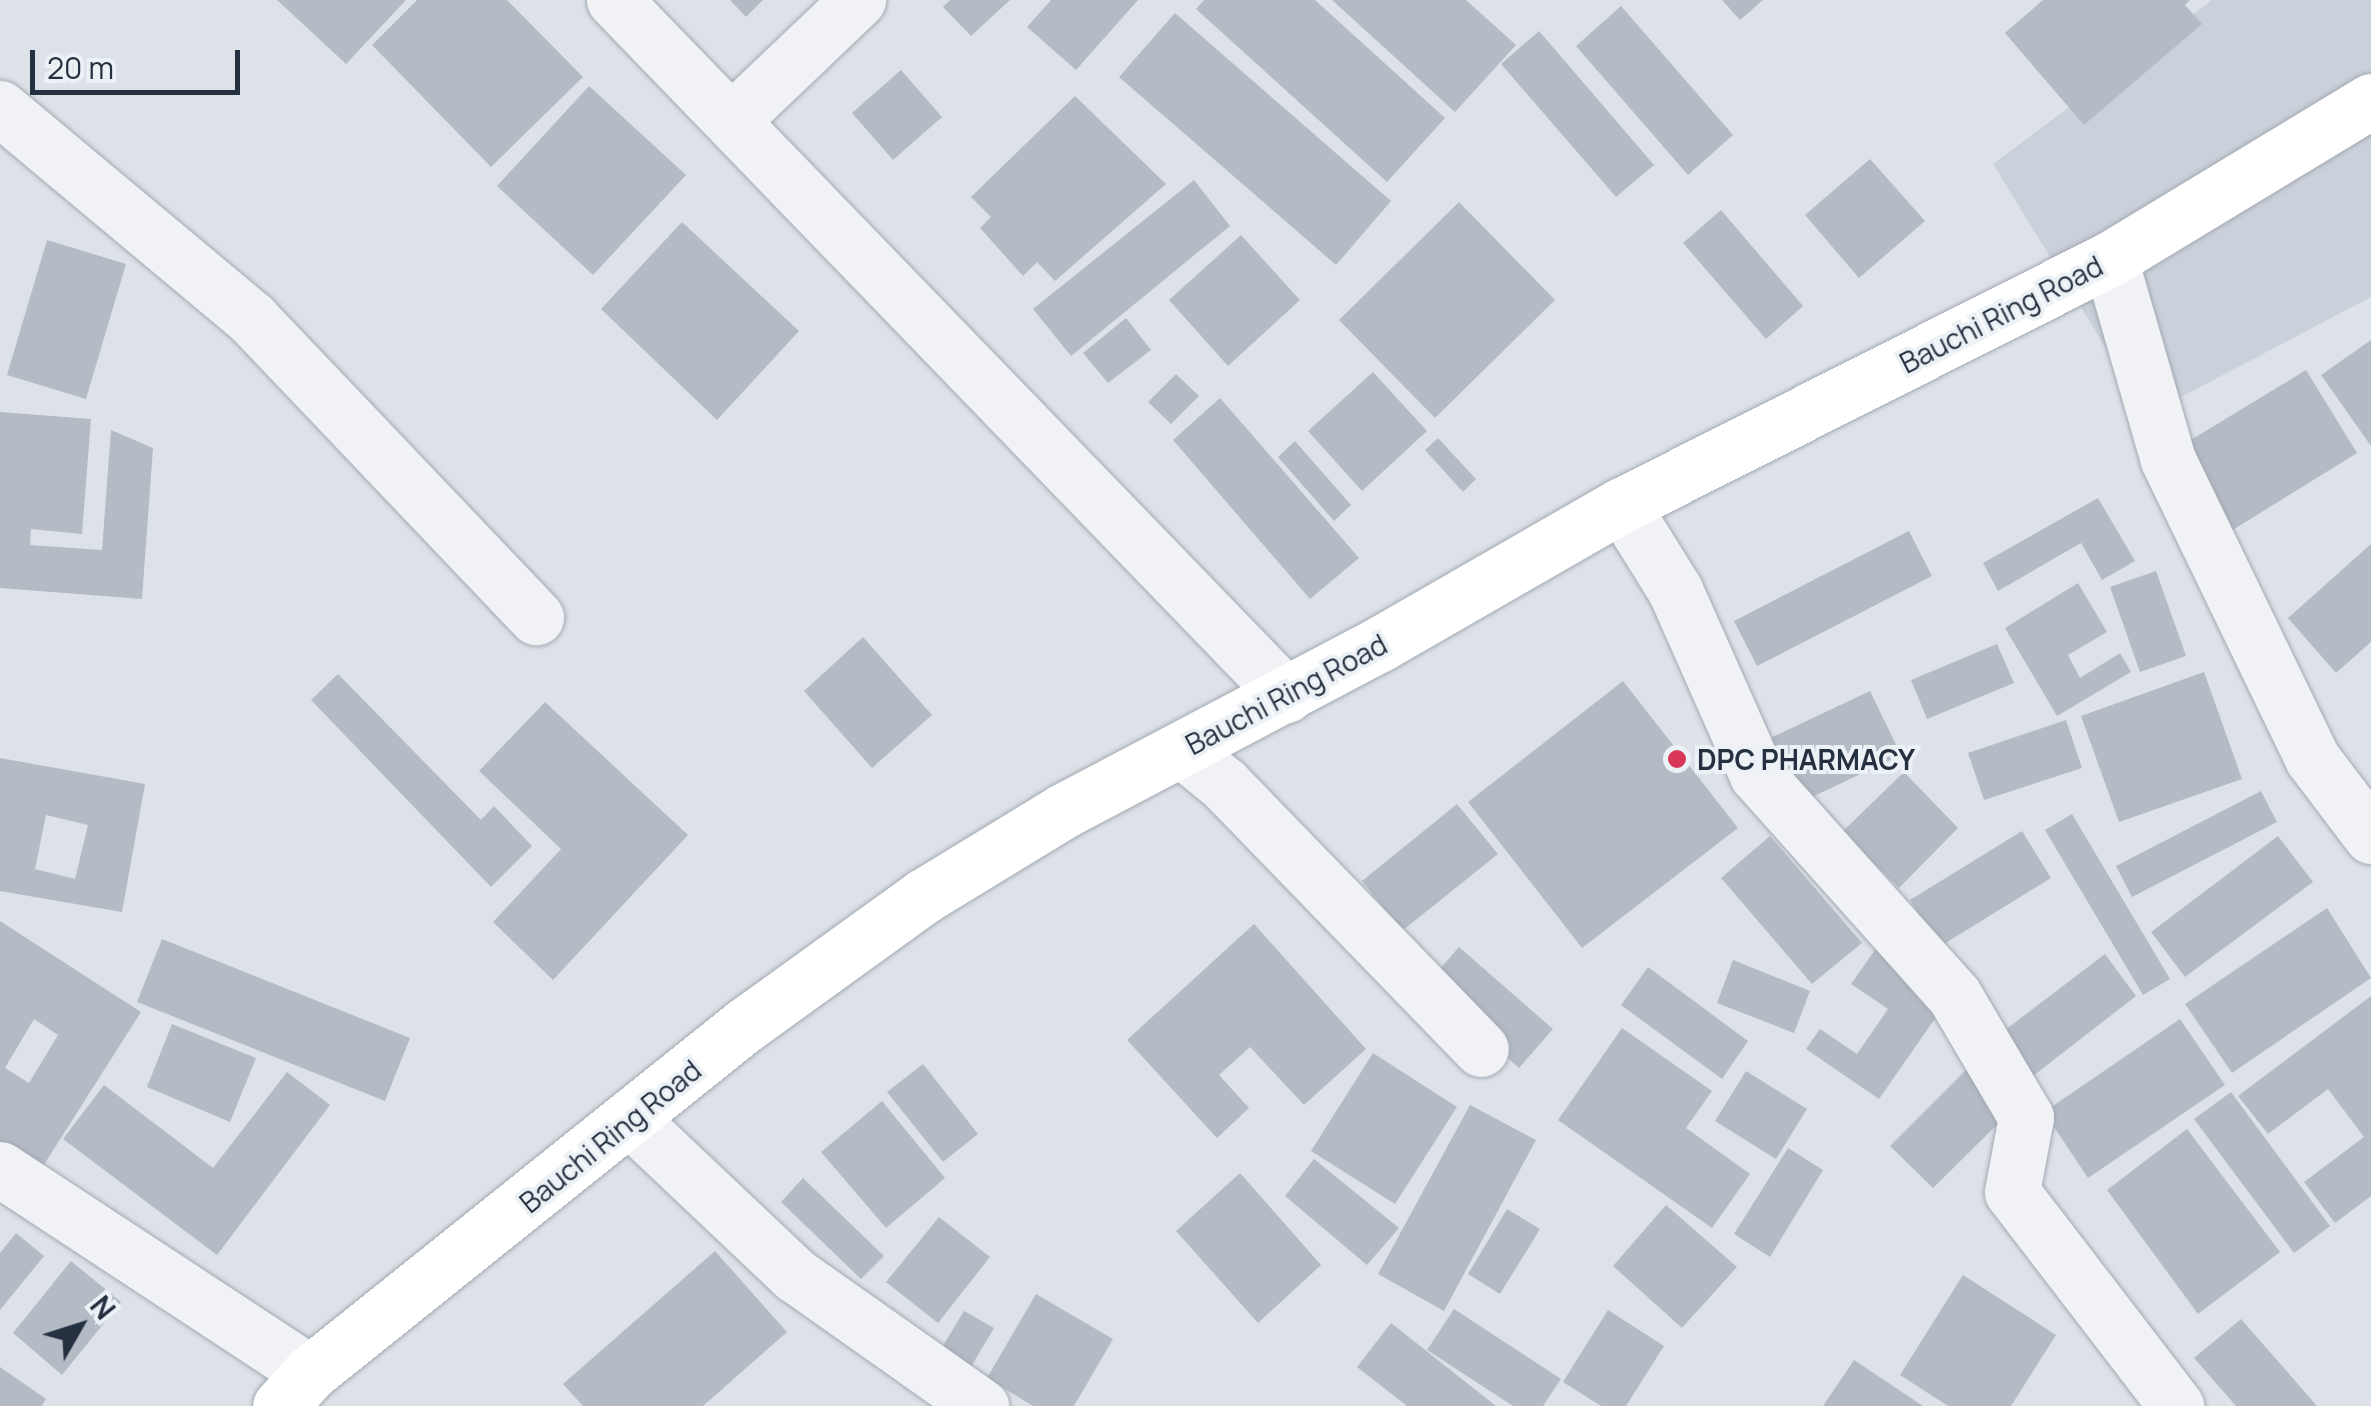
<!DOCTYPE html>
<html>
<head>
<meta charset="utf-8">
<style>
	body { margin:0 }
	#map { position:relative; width:2371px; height:1406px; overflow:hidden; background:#dde2e8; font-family:Manrope,sans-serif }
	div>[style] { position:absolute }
	.built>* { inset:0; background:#cbd1da }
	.building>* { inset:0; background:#b4bbc5 }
	.roads { filter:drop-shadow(0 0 2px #a2a9b2) drop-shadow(0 0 2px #a2a9b2) }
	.minor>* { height:55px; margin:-27.5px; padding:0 27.5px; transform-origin:27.5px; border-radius:27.5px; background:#f0f2f6 }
	.primary>* { height:55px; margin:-27.5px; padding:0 27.5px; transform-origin:27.5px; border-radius:27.5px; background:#fff }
	.dots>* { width:28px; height:28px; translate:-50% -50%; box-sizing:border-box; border:5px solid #ecf1f6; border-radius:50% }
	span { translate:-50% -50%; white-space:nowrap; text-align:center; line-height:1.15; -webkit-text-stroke:8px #ecf1f6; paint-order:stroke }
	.street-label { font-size:28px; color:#253040 }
	.poi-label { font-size:28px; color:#253040; font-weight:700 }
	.left { translate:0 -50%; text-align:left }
	.north { position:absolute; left:30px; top:1276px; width:100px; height:100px; -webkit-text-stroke:8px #ecf1f6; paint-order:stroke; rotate:51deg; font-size:28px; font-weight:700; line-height:40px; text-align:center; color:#253040 }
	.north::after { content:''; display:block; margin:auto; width:35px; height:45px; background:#253040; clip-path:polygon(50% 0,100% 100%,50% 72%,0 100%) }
	.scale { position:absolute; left:30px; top:50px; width:210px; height:45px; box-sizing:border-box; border:5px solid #253040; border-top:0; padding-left:12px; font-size:30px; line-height:35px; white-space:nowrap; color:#253040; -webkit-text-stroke:8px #ecf1f6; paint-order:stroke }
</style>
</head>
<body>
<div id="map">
	<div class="built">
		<i style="clip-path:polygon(2212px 0,2371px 0,2371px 297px,2147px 415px,1993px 164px)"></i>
	</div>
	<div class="building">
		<i style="clip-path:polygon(277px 0,406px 0,346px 64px)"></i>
		<i style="clip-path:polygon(417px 0,507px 0,583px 77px,491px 167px,372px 45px)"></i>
		<i style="clip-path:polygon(730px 0,763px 0,746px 17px)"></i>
		<i style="clip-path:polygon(950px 0,1010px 0,971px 36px,943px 7px)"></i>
		<i style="clip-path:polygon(1051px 0,1138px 0,1076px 70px,1027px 27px)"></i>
		<i style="clip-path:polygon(1204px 0,1315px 0,1445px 118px,1387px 182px,1196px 9px)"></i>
		<i style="clip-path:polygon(1332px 0,1466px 0,1516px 45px,1455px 112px)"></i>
		<i style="clip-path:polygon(1722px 0,1763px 0,1740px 20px)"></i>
		<i style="clip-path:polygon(2043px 0,2190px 0,2185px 5px,2202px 24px,2084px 125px,2005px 33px)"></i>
		<i style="clip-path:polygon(1621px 6px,1733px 135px,1688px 175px,1576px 46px)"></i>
		<i style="clip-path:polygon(1175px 13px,1391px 201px,1336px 265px,1119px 77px)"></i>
		<i style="clip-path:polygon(1539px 31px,1654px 165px,1616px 197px,1501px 64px)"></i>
		<i style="clip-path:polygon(901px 70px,942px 117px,893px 160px,852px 113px)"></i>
		<i style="clip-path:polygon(589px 86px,686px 175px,593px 275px,497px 186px)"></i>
		<i style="clip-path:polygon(1075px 96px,1166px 184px,1055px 281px,1037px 262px,1023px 276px,980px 228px,991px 217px,971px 197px)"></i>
		<i style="clip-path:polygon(1870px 159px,1925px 221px,1859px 278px,1805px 215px)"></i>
		<i style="clip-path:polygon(1194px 180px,1230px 226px,1071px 356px,1033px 309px)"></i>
		<i style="clip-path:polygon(1459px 202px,1555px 300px,1435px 418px,1339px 320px)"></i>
		<i style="clip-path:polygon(1721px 210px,1803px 306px,1766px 339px,1683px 243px)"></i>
		<i style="clip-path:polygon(682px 222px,799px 331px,717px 420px,601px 309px)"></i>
		<i style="clip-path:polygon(1241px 235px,1300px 300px,1228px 366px,1169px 300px)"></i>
		<i style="clip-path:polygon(47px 240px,126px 264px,86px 399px,7px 375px)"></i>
		<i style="clip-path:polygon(1126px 318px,1151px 350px,1108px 383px,1083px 353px)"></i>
		<i style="clip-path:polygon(2371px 340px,2371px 446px,2321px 375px)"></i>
		<i style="clip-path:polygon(2306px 370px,2357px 453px,2223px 536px,2171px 452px)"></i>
		<i style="clip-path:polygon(1373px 372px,1427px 431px,1362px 491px,1308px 431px)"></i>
		<i style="clip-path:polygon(1176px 374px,1199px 396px,1171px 424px,1148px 402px)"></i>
		<i style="clip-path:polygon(1220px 398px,1359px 558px,1310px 599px,1173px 440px)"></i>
		<i style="clip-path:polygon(0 412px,91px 419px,82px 534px,31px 529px,30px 545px,102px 550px,111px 430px,153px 448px,142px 599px,0 588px)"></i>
		<i style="clip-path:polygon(1438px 438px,1476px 479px,1463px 492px,1425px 450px)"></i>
		<i style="clip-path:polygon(1295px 441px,1351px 505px,1334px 521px,1278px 457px)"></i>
		<i style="clip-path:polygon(2098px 498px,2135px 561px,2102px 580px,2081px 543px,1998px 591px,1983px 563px)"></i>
		<i style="clip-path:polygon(1909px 531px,1932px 576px,1757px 666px,1734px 621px)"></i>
		<i style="clip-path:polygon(2371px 544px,2371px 642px,2336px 673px,2288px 618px)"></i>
		<i style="clip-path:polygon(2156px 571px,2186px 656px,2140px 672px,2110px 587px)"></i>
		<i style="clip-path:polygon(2078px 583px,2107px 632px,2068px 655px,2080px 678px,2120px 653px,2131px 672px,2057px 716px,2005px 628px)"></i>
		<i style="clip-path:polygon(863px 637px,932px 715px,872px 768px,804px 691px)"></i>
		<i style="clip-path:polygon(1997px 644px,2014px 683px,1927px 719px,1911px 680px)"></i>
		<i style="clip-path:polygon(2204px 672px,2242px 779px,2119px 822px,2081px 716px)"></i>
		<i style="clip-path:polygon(338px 674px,481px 820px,494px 806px,532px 846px,491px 887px,311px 700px)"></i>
		<i style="clip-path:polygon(1623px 681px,1738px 828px,1582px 948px,1468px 802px)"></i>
		<i style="clip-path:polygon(1870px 691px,1901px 755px,1795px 805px,1764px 741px)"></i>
		<i style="clip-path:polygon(545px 702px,688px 835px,553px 980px,493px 922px,561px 849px,479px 771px)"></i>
		<i style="clip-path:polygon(2066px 720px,2082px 768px,1984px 800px,1968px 753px)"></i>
		<i style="clip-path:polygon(evenodd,0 758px,145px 784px,122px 912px,0 891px,0 758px,46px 815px,88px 825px,75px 879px,35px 869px,46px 815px)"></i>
		<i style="clip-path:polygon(1904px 772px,1958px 828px,1899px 888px,1842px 832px)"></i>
		<i style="clip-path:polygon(2261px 791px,2277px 822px,2132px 897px,2116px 866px)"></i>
		<i style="clip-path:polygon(1457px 804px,1498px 854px,1402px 931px,1362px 881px)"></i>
		<i style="clip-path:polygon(2072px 814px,2170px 979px,2143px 995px,2045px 830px)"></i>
		<i style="clip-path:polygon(2022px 831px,2051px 878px,1939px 947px,1910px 900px)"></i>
		<i style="clip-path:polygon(1770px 836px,1862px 943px,1812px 984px,1721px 878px)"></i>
		<i style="clip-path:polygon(2278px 836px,2313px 882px,2185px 977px,2151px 932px)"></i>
		<i style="clip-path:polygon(2327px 908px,2371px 978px,2232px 1073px,2185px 1004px)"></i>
		<i style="clip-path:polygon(evenodd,0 921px,141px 1012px,38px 1174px,0 1149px,0 921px,34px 1019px,58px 1035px,29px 1083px,5px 1068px,34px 1019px)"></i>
		<i style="clip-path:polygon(1254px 924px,1366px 1049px,1304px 1105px,1250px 1047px,1219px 1075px,1249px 1108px,1217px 1138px,1127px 1040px)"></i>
		<i style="clip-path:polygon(162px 939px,410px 1038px,385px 1101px,137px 1002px)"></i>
		<i style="clip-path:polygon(1459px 947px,1553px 1029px,1519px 1068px,1425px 986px)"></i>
		<i style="clip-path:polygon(1877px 947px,1950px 997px,1879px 1099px,1806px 1049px,1820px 1029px,1857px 1054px,1888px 1009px,1851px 984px)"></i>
		<i style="clip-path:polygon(2105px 954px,2136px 996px,2020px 1086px,1988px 1043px)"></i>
		<i style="clip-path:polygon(1733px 960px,1810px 991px,1794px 1033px,1717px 1003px)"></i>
		<i style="clip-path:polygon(1648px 967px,1748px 1041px,1722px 1079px,1621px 1005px)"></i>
		<i style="clip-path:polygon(2371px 996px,2371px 1196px,2335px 1223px,2304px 1182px,2364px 1137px,2328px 1089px,2268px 1134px,2238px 1096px)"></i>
		<i style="clip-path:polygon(2180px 1019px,2225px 1085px,2088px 1178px,2044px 1112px)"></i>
		<i style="clip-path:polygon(172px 1024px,256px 1058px,230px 1122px,147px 1087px)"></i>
		<i style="clip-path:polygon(1622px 1028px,1712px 1091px,1686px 1128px,1750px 1174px,1712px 1228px,1558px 1120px)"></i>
		<i style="clip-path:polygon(1373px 1053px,1457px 1107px,1395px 1204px,1311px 1151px)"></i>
		<i style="clip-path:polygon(923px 1064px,978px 1134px,943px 1162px,887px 1092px)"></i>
		<i style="clip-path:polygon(1972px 1064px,2015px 1107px,1933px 1188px,1890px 1146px)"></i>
		<i style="clip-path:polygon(1746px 1071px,1807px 1109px,1776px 1159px,1715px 1121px)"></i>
		<i style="clip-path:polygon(287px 1072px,330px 1105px,217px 1255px,63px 1139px,104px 1085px,213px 1168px)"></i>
		<i style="clip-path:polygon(2231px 1092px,2330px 1226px,2294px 1253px,2194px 1119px)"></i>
		<i style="clip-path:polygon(882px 1101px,945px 1178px,886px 1228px,821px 1152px)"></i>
		<i style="clip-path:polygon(1470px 1105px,1536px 1140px,1444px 1311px,1378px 1274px)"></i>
		<i style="clip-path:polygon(2187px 1129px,2280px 1252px,2198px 1314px,2107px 1190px)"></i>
		<i style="clip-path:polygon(1788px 1148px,1823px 1170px,1770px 1257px,1734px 1234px)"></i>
		<i style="clip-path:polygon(1314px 1159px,1399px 1228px,1367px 1265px,1285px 1196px)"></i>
		<i style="clip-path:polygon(1240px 1173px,1321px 1265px,1258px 1323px,1176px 1231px)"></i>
		<i style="clip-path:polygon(803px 1178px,884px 1256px,861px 1279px,781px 1202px)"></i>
		<i style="clip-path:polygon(1666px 1205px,1737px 1267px,1682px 1328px,1613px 1266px)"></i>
		<i style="clip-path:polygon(1507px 1209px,1540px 1229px,1500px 1294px,1468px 1274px)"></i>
		<i style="clip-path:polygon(939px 1217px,990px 1257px,938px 1323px,886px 1282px)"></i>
		<i style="clip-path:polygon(16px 1233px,44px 1256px,0 1310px,0 1253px)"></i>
		<i style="clip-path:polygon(715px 1251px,787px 1332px,703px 1406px,583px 1406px,563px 1384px)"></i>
		<i style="clip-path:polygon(71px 1261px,121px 1302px,62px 1375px,13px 1333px)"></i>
		<i style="clip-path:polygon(1963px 1275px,2056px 1335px,2011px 1406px,1948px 1406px,1900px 1375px)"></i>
		<i style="clip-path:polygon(1036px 1294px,1113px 1339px,1074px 1406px,1033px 1406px,987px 1378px)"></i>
		<i style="clip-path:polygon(1454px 1309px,1561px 1379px,1543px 1406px,1513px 1406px,1427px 1350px)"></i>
		<i style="clip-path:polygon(1608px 1310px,1664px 1346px,1626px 1406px,1601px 1406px,1563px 1382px)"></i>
		<i style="clip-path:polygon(964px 1311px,994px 1328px,968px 1372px,938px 1354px)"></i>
		<i style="clip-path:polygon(2241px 1319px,2317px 1406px,2236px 1406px,2194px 1358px)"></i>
		<i style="clip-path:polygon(1391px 1323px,1496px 1406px,1407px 1406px,1357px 1367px)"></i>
		<i style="clip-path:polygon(1854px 1360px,1923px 1406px,1823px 1406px)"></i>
		<i style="clip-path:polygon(0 1367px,46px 1399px,42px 1406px,0 1406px)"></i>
	</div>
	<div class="roads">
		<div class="minor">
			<i style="left:614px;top:0;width:967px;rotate:45.96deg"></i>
			<i style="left:0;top:108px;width:329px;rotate:39.9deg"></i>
			<i style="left:252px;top:319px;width:412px;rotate:46.4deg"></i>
			<i style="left:733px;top:119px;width:173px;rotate:-43.6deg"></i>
			<i style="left:2110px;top:259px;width:209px;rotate:73.9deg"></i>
			<i style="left:2168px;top:460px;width:331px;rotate:64.2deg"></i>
			<i style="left:2312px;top:758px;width:98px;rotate:52.9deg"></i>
			<i style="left:1622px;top:505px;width:100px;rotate:58.1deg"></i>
			<i style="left:1675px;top:590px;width:202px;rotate:66.1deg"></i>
			<i style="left:1757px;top:775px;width:295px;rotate:48.2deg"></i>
			<i style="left:1954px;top:995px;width:142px;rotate:59.5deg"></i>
			<i style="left:2026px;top:1117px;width:76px;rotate:100.6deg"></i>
			<i style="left:2012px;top:1192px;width:270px;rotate:52.5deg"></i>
			<i style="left:1182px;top:750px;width:54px;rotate:39deg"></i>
			<i style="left:1224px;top:784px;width:369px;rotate:45.9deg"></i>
			<i style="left:632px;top:1121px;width:224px;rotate:43.4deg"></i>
			<i style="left:795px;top:1275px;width:228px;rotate:35.2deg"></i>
			<i style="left:0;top:1169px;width:371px;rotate:33.3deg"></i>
		</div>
		<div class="primary">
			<i style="left:280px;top:1406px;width:45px;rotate:-47.7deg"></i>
			<i style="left:310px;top:1373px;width:557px;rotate:-38.66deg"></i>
			<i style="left:745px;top:1025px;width:221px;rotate:-35.8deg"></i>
			<i style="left:924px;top:896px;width:163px;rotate:-31.4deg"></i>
			<i style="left:1063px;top:811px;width:358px;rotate:-27.8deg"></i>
			<i style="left:1380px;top:644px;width:279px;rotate:-29.9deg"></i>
			<i style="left:1622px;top:505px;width:546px;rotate:-26.75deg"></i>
			<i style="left:2110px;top:259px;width:305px;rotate:-31.2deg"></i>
		</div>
	</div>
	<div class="dots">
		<i style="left:1677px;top:759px;background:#d83757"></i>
	</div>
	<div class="street-label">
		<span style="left:2001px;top:314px;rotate:-27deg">Bauchi Ring Road</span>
		<span style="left:1286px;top:694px;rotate:-28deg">Bauchi Ring Road</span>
		<span style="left:610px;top:1136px;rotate:-39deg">Bauchi Ring Road</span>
	</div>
	<div class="poi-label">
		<span class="left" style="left:1697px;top:759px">DPC PHARMACY</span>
	</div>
	<div class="north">N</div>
	<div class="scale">20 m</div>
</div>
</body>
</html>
